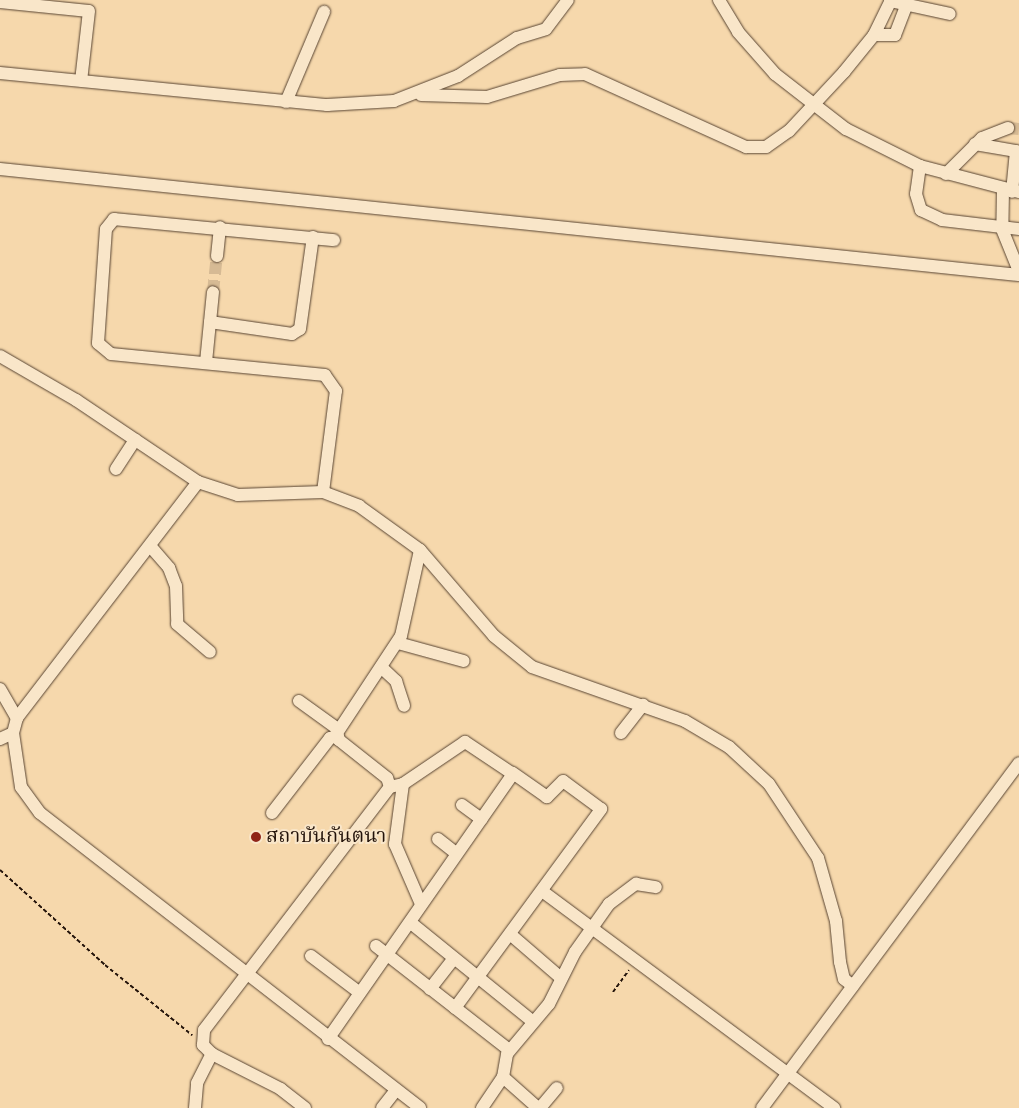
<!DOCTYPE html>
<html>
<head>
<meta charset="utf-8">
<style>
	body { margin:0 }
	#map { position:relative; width:1019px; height:1108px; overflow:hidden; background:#f6d8ac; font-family:"Old Standard TT","Noto Serif Thai",serif }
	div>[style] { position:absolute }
	.minor-tunnel>* { height:12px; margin-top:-6px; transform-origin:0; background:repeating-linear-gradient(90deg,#d6ba94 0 12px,transparent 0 18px) }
	.path>* { height:2px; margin-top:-1px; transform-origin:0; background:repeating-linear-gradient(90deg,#23130a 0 4px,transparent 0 6.5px) }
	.roads { filter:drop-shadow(0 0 1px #584432) drop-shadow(0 0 1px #584432) }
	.minor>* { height:12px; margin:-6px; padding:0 6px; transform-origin:6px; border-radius:6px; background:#f9e6c9 }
	.dots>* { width:14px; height:14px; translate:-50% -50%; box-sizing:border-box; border:2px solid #f9e6c9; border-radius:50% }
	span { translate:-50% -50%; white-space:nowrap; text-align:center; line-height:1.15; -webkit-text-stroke:4px #f9e6c9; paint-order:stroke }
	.poi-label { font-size:20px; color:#23130a }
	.left { translate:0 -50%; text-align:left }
</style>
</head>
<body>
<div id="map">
	<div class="minor-tunnel">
		<i style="left:1008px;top:128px;width:11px;rotate:5deg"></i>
		<i style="left:213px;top:292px;width:36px;rotate:-84deg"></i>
	</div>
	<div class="path">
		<i style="left:0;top:870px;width:142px;rotate:42.1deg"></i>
		<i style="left:105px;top:965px;width:112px;rotate:38.8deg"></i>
		<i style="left:613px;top:992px;width:27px;rotate:-54deg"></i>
	</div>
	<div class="roads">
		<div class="minor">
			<i style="left:719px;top:0;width:37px;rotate:59deg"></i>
			<i style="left:738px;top:32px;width:56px;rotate:48.6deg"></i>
			<i style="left:775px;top:74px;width:90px;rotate:37.8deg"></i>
			<i style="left:846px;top:129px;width:83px;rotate:26.6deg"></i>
			<i style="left:920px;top:166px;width:102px;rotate:14.7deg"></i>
			<i style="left:890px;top:1px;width:61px;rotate:12.2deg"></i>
			<i style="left:0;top:2px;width:89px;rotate:5.8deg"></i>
			<i style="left:89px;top:11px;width:70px;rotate:96.5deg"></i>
			<i style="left:874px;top:35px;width:21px"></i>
			<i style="left:895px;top:35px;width:30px;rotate:-69deg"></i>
			<i style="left:0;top:73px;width:329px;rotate:5.6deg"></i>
			<i style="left:327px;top:105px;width:67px;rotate:-3.4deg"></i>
			<i style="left:394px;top:101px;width:69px;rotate:-21.3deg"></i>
			<i style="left:458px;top:76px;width:70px;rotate:-32.8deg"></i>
			<i style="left:517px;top:38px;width:30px;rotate:-17deg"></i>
			<i style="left:546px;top:29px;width:36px;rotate:-53deg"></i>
			<i style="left:421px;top:95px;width:66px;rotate:1.7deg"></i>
			<i style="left:487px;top:97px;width:76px;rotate:-16.8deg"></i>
			<i style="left:560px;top:75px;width:25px;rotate:-2deg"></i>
			<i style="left:585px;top:74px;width:177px;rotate:24.4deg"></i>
			<i style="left:746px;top:147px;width:20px"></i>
			<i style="left:766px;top:147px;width:28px;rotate:-35deg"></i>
			<i style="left:789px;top:131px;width:81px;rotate:-47deg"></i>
			<i style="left:844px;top:72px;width:48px;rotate:-51deg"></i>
			<i style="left:874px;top:35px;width:39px;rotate:-64deg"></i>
			<i style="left:286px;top:102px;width:98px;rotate:-67.1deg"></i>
			<i style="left:975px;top:144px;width:42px;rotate:9.7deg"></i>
			<i style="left:1016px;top:151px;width:41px;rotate:95.6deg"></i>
			<i style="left:920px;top:166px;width:28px;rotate:98deg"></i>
			<i style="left:916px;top:194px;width:17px;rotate:73deg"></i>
			<i style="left:921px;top:210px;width:23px;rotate:25deg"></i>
			<i style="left:942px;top:220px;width:78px;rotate:6.7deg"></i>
			<i style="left:0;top:169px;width:1024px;rotate:5.94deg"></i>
			<i style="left:946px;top:174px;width:51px;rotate:-45deg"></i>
			<i style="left:982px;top:138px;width:28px;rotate:-21deg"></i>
			<i style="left:1003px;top:190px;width:39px;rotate:91deg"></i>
			<i style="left:1002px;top:229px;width:45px;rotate:68deg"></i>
			<i style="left:217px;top:256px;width:29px;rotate:-84deg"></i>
			<i style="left:210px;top:322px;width:83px;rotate:8.3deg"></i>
			<i style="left:292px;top:334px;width:9px;rotate:-32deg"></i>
			<i style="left:300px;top:329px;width:93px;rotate:-82deg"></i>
			<i style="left:0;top:356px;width:88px;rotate:30.1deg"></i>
			<i style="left:76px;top:400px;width:147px;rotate:33.9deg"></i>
			<i style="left:198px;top:482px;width:42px;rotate:18deg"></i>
			<i style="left:238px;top:495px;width:85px;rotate:-2deg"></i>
			<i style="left:323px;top:492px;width:39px;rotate:21deg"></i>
			<i style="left:359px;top:506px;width:75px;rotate:35.8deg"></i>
			<i style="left:420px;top:550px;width:113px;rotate:49.3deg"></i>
			<i style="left:494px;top:636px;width:49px;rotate:39.2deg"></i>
			<i style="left:532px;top:667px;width:162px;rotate:19.4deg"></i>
			<i style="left:685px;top:721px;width:51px;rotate:30.6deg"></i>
			<i style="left:729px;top:747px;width:54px;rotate:42.8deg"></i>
			<i style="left:769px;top:784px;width:89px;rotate:56.5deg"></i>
			<i style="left:818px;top:858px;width:66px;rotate:74.1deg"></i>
			<i style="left:836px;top:921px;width:41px;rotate:84.4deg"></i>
			<i style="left:840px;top:962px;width:17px;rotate:77deg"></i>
			<i style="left:844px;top:979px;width:11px;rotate:38deg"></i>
			<i style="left:206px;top:362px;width:70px;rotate:-84.3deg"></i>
			<i style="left:116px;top:469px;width:35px;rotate:-57deg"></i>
			<i style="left:198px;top:482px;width:297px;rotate:127.5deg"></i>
			<i style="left:17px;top:718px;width:16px;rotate:105deg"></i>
			<i style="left:13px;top:733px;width:55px;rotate:81.6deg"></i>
			<i style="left:21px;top:787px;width:32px;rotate:54deg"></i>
			<i style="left:40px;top:813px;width:481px;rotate:37.8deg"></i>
			<i style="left:323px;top:492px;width:102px;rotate:-82.7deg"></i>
			<i style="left:336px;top:391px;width:19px;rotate:-125deg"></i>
			<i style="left:325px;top:375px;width:215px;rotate:-174.4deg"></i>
			<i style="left:111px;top:354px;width:17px;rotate:-140deg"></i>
			<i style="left:98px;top:343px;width:114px;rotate:-86deg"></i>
			<i style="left:106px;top:229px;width:13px;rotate:-51deg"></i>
			<i style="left:114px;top:219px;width:221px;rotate:5.5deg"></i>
			<i style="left:151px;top:547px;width:28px;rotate:49deg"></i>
			<i style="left:169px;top:568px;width:19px;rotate:69deg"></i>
			<i style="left:176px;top:586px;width:38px;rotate:88deg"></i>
			<i style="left:177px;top:624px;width:43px;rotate:40.3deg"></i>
			<i style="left:398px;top:643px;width:68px;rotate:15.3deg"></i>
			<i style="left:381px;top:667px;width:21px;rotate:43deg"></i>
			<i style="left:396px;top:681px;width:26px;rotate:72deg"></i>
			<i style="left:0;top:689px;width:34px;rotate:60deg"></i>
			<i style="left:299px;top:701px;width:48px;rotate:35.7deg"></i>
			<i style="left:621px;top:733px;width:36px;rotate:-52deg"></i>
			<i style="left:0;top:739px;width:14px;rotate:-25deg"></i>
			<i style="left:403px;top:784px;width:61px;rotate:97.6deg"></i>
			<i style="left:395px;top:844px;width:65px;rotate:66.6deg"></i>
			<i style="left:462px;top:805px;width:24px;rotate:36deg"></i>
			<i style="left:272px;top:813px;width:95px;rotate:-52.3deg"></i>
			<i style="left:330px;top:738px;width:8px;rotate:-14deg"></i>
			<i style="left:438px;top:839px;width:23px;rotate:38deg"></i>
			<i style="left:542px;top:891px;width:364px;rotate:36.6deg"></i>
			<i style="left:411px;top:923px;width:156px;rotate:39deg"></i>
			<i style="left:510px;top:934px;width:67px;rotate:40.8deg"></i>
			<i style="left:376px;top:946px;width:169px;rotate:38deg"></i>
			<i style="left:311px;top:956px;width:61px;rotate:37.1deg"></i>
			<i style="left:430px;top:989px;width:39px;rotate:-52deg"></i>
			<i style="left:455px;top:1008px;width:247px;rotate:-53.7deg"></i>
			<i style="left:601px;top:809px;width:47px;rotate:-143.6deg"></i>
			<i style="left:563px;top:781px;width:23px;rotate:135deg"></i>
			<i style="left:547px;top:797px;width:42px;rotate:-144.8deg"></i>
			<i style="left:328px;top:1039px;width:323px;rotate:-55.1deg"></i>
			<i style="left:513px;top:774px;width:58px;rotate:-146.3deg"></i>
			<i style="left:465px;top:742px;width:75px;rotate:145.9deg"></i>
			<i style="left:403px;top:784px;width:13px;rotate:167deg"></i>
			<i style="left:503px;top:1077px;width:47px;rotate:41.5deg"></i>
			<i style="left:195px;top:1108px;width:25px;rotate:-85deg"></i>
			<i style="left:197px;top:1083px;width:33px;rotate:-63deg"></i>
			<i style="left:305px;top:1108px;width:31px;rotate:-142deg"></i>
			<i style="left:281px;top:1089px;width:77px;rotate:-153.1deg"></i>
			<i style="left:212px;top:1054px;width:13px;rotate:-135deg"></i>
			<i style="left:203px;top:1045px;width:15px;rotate:-86deg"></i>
			<i style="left:204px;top:1030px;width:306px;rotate:-52.6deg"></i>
			<i style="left:390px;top:787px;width:9px;rotate:-108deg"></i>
			<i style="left:387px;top:778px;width:61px;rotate:-141.6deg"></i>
			<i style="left:339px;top:740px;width:7px;rotate:-106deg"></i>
			<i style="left:337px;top:733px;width:116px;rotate:-56.6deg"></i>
			<i style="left:401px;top:636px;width:88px;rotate:-77.5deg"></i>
			<i style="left:382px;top:1108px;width:23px;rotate:-52deg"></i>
			<i style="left:482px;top:1108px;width:37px;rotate:-56deg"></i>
			<i style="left:503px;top:1077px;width:23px;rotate:-80deg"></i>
			<i style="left:507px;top:1054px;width:65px;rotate:-50deg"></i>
			<i style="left:549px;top:1004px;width:58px;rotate:-63.4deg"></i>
			<i style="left:575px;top:952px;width:59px;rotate:-54.7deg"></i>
			<i style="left:609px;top:904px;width:34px;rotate:-37deg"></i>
			<i style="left:636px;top:884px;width:20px;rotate:9deg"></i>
			<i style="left:540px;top:1108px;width:26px;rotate:-50deg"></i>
			<i style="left:762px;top:1108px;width:430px;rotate:-53.3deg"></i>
		</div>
	</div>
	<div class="dots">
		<i style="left:256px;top:837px;background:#8f2418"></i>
	</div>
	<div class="poi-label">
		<span class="left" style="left:266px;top:837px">สถาบันกันตนา</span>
	</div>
</div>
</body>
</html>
